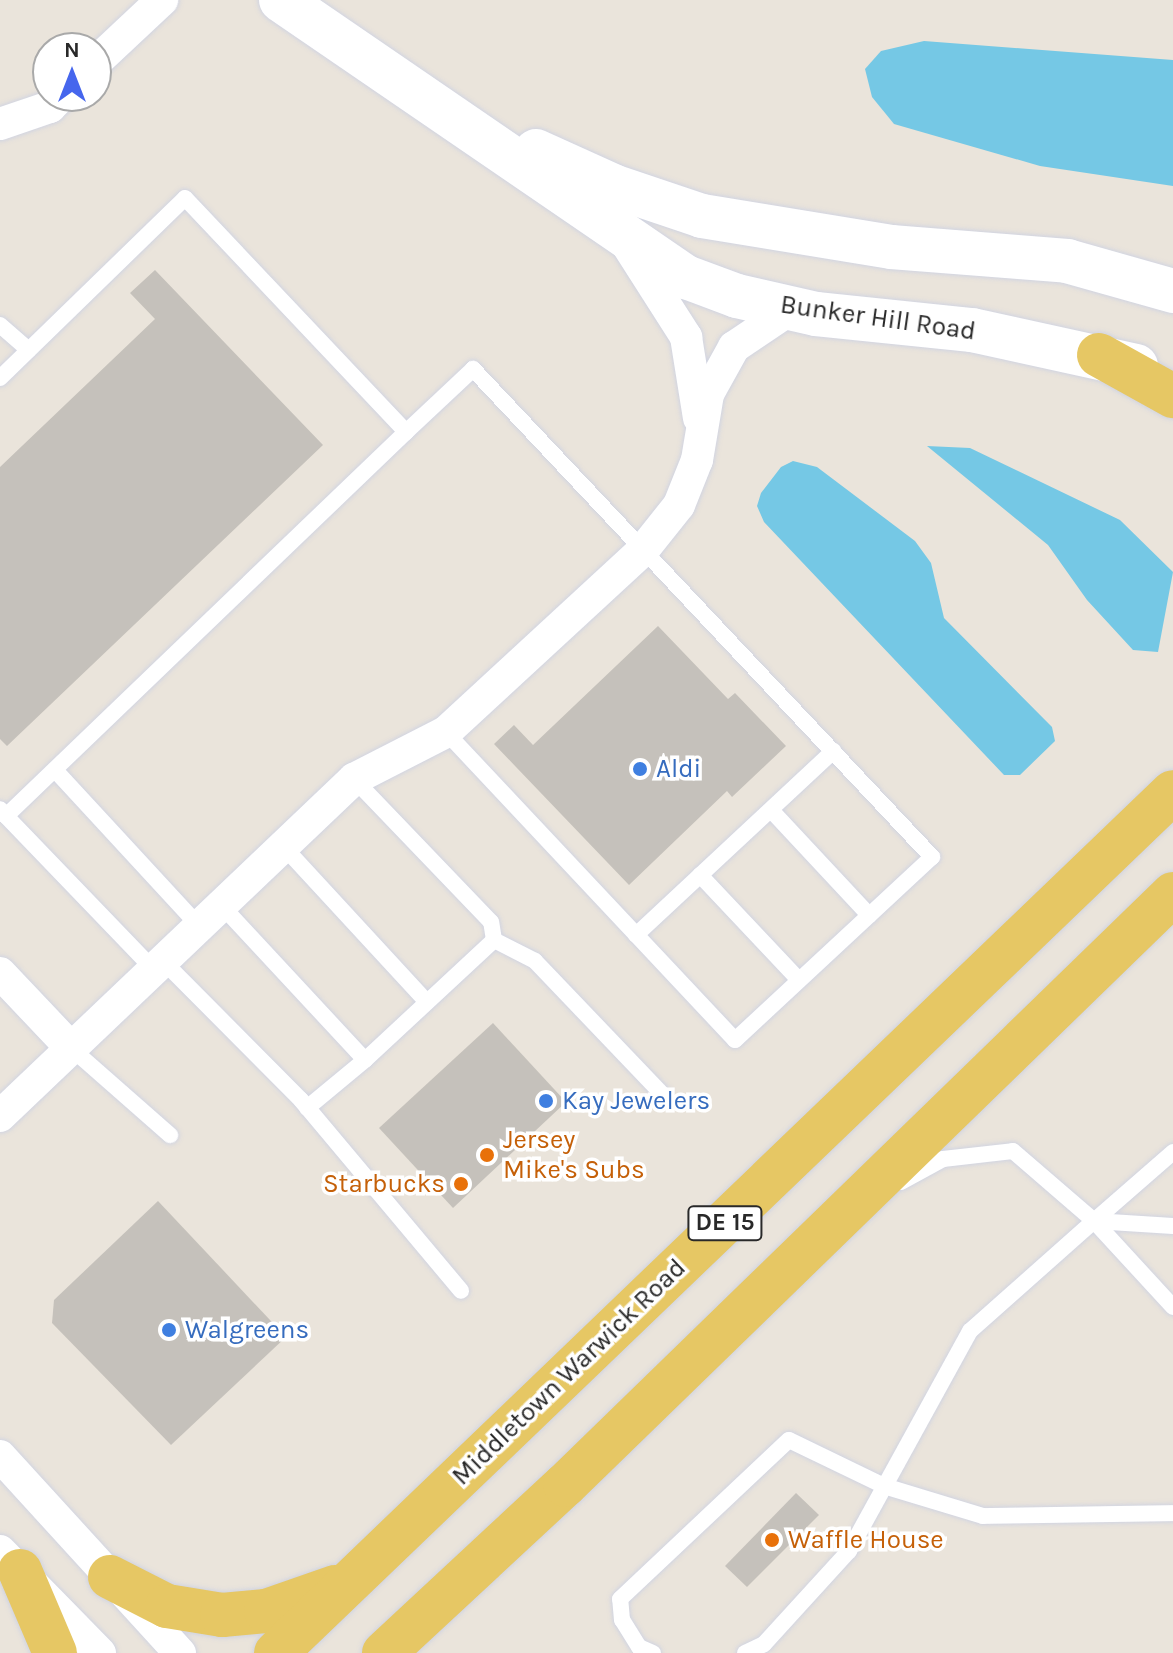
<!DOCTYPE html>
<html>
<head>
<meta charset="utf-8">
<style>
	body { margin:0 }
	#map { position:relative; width:1173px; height:1653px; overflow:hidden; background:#eae4db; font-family:Karla,sans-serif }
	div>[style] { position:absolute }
	.water>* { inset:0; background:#75c8e5 }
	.building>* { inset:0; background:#c5c1bb }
	.roads { filter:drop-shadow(0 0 2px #d1d4e1) drop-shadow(0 0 2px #d1d4e1) }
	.lane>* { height:16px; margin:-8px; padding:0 8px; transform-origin:8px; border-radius:8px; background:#fff }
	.street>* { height:32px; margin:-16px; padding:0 16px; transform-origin:16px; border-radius:16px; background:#fff }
	.secondary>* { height:44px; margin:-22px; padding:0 22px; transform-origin:22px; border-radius:22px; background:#fff }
	.primary>* { height:44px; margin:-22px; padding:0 22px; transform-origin:22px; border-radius:22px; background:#e6c764 }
	.dots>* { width:22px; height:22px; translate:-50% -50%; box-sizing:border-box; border:4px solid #fff; border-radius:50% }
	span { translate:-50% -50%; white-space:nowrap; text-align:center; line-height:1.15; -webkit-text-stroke:7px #fff; paint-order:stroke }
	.shield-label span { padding:2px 6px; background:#fff; border:2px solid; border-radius:6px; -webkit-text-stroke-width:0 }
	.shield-label { font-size:24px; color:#292929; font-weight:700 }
	.street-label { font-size:26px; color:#292929 }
	.shop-label { font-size:26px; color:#366cbe }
	.left { translate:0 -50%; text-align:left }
	.food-label { font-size:26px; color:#c56008 }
	.right { translate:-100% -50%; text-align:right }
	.north { position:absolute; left:32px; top:32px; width:80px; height:80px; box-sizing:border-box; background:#fff; border:2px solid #a9a9a9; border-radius:50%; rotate:0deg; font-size:22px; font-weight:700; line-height:32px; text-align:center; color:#292929 }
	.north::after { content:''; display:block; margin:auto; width:28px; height:36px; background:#4666ed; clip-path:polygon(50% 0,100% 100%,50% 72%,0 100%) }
</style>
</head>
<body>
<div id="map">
	<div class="water">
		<i style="clip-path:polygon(924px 41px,1173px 60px,1173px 186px,1040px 166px,894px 124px,872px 97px,865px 69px,881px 51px)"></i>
		<i style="clip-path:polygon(927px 446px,970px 448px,1120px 520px,1173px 572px,1158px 652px,1133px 650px,1087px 600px,1048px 545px)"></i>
		<i style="clip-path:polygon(793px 461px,817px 467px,915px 541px,931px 563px,944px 618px,1052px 727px,1055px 741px,1020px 775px,1004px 775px,764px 522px,757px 506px,761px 493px,781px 467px)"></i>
	</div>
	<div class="building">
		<i style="clip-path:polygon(155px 270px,323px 445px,7px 746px,0 739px,0 467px,155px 319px,130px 293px)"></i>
		<i style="clip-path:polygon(658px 626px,728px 699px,735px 693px,786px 746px,732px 797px,727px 791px,629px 885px,494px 744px,514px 725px,533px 745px)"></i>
		<i style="clip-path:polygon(493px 1023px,566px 1102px,453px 1208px,379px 1128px)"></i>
		<i style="clip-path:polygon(158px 1201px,286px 1337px,171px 1445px,52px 1323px,54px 1300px)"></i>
		<i style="clip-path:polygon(796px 1493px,819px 1515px,747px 1587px,725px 1566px)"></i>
	</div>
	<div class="roads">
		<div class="lane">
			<i style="left:0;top:325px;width:38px;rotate:41deg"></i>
			<i style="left:0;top:378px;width:258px;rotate:-44.2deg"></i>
			<i style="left:185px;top:198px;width:322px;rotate:46.6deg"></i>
			<i style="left:406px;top:432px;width:554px;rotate:136.17deg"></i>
			<i style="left:6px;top:816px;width:9px;rotate:-131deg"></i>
			<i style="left:406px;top:432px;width:92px;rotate:-43.2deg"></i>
			<i style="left:473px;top:369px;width:670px;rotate:46.75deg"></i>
			<i style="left:932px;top:857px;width:269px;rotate:137.1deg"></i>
			<i style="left:735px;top:1040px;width:422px;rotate:-133.2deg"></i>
			<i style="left:55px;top:770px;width:214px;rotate:47.3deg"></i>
			<i style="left:771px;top:810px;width:144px;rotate:47deg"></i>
			<i style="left:6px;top:816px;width:214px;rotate:46.1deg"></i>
			<i style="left:283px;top:846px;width:212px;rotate:47.3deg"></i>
			<i style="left:700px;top:875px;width:144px;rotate:46.7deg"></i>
			<i style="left:222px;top:906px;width:210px;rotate:47.1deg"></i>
			<i style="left:365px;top:1060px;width:176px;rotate:-42.9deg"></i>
			<i style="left:494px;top:940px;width:18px;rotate:-99deg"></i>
			<i style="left:491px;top:922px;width:198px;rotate:-133.8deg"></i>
			<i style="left:636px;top:935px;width:270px;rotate:-43deg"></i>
			<i style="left:494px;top:940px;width:46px;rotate:27.1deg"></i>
			<i style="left:535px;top:961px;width:188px;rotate:46.3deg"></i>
			<i style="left:164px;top:962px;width:194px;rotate:45.2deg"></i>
			<i style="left:301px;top:1100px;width:249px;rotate:50deg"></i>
			<i style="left:71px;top:1048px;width:132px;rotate:41.3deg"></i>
			<i style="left:307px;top:1108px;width:75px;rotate:-39.6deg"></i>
			<i style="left:901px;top:1182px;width:48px;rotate:-28.7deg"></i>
			<i style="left:943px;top:1159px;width:70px;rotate:-6.5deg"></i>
			<i style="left:1013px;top:1151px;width:107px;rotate:40.8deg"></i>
			<i style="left:1094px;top:1221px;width:79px;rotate:3.6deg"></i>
			<i style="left:1094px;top:1221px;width:105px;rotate:-41.1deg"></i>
			<i style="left:653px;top:1653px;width:15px;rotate:-157deg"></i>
			<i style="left:639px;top:1647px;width:32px;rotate:-122deg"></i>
			<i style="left:622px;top:1620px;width:21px;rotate:-95deg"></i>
			<i style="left:620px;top:1599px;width:232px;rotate:-43.3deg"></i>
			<i style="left:789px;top:1440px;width:106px;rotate:25.8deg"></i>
			<i style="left:884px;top:1486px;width:103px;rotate:16.9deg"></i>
			<i style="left:983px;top:1516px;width:190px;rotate:-0.9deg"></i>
			<i style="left:745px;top:1653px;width:21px;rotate:-25deg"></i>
			<i style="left:764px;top:1644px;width:126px;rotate:-47.6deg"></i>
			<i style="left:849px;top:1551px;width:251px;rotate:-61.2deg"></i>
			<i style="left:970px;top:1331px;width:166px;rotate:-41.6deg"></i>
			<i style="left:1094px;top:1221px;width:117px;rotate:47.4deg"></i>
		</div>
		<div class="street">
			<i style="left:96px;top:62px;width:91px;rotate:-43.2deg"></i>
			<i style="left:0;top:124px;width:53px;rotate:-18.8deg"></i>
			<i style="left:50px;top:107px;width:16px;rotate:-45deg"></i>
			<i style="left:626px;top:243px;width:112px;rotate:57.4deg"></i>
			<i style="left:686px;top:337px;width:82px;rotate:80.9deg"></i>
			<i style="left:0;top:973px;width:103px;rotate:46.6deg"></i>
			<i style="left:0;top:1116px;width:489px;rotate:-43.6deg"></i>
			<i style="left:354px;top:779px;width:103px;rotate:-27.1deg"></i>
			<i style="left:446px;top:732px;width:270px;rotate:-42.7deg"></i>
			<i style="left:644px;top:549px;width:56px;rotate:-51.5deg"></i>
			<i style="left:679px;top:505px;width:48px;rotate:-68.2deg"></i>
			<i style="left:697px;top:460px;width:67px;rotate:-80.5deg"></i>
			<i style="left:708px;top:394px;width:54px;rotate:-61deg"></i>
			<i style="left:734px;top:347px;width:70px;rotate:-33.9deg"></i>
			<i style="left:0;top:1456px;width:267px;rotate:47.6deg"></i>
			<i style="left:0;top:1551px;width:143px;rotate:45.6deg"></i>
		</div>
		<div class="secondary">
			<i style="left:281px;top:0;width:491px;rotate:34.4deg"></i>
			<i style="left:686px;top:277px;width:54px;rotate:20.4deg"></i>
			<i style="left:737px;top:296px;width:81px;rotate:12.8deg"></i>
			<i style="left:816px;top:314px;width:157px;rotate:5.9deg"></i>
			<i style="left:972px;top:330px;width:168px;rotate:12.4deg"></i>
			<i style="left:536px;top:151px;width:85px;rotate:24.4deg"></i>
			<i style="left:613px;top:186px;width:94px;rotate:18.6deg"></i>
			<i style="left:702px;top:216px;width:192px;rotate:9.3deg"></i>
			<i style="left:891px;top:247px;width:177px;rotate:4.5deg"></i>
			<i style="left:1067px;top:261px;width:110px;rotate:15.8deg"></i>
		</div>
		<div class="primary">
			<i style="left:1099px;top:355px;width:85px;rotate:29deg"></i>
			<i style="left:20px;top:1571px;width:89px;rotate:66.9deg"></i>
			<i style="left:110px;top:1577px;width:64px;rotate:27deg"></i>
			<i style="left:167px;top:1606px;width:56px;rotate:9.3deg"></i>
			<i style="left:222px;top:1615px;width:44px;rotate:-5.2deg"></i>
			<i style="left:266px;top:1611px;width:73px;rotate:-19.2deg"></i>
			<i style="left:276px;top:1653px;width:1243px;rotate:-43.83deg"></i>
			<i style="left:384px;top:1653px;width:247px;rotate:-42.9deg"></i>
			<i style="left:565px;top:1485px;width:848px;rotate:-44.19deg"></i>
		</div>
	</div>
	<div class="dots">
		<i style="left:640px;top:769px;background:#3f7fe0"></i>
		<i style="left:546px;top:1101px;background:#3f7fe0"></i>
		<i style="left:487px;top:1155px;background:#e8710a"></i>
		<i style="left:461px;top:1184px;background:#e8710a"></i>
		<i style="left:169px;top:1330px;background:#3f7fe0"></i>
		<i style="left:772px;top:1540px;background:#e8710a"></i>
	</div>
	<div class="shield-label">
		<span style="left:725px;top:1223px">DE 15</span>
	</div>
	<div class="street-label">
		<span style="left:878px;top:318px;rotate:8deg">Bunker Hill Road</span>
		<span style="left:569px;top:1372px;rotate:-44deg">Middletown Warwick Road</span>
	</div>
	<div class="shop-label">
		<span class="left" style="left:656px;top:769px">Aldi</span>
		<span class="left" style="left:562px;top:1101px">Kay Jewelers</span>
		<span class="left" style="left:185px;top:1330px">Walgreens</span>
	</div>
	<div class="food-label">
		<span class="left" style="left:503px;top:1155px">Jersey<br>Mike's Subs</span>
		<span class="right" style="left:445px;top:1184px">Starbucks</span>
		<span class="left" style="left:788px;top:1540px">Waffle House</span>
	</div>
	<div class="north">N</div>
</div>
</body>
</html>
